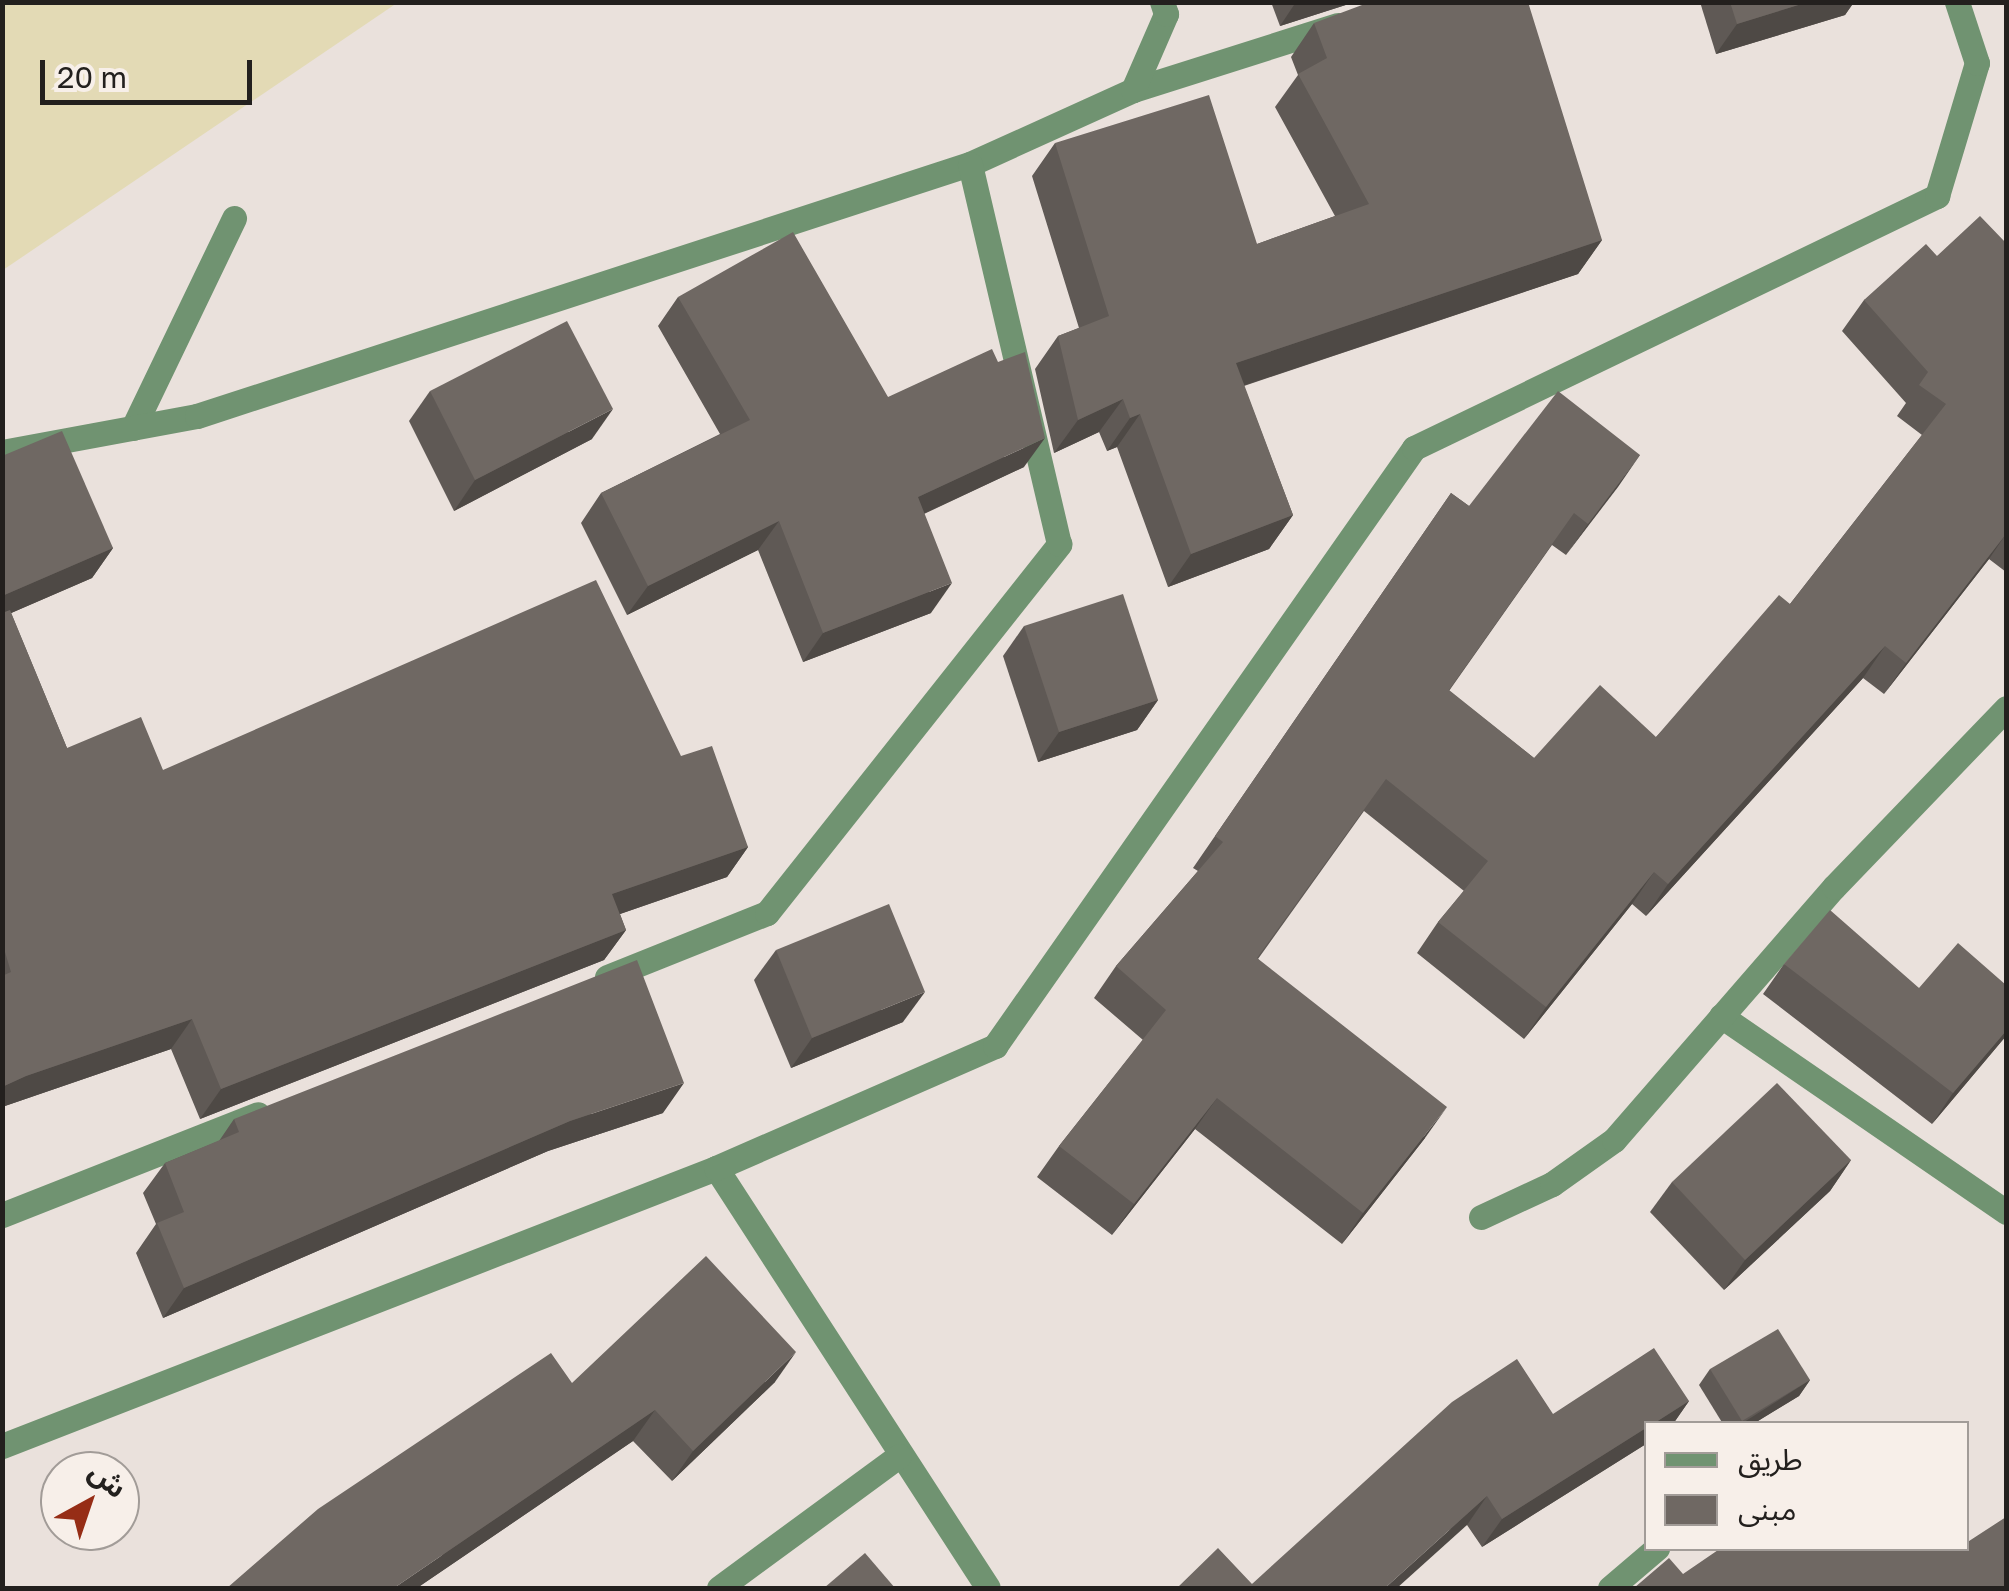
<!DOCTYPE html>
<html>
<head>
<meta charset="utf-8">
<style>
	body { margin:0 }
	#map { position:relative; width:2009px; height:1591px; overflow:hidden; background:#eae1dc; font-family:"Golos Text","Noto Sans Arabic",sans-serif }
	div>[style] { position:absolute }
	.sand>* { inset:0; background:#e3dab5 }
	.minor>* { height:25px; margin:-12.5px; padding:0 12.5px; transform-origin:12.5px; border-radius:12.5px; background:#709371 }
	.wall>* { inset:0; background:#5f5955 }
	.shaded-wall>* { inset:0; background:#4e4945 }
	.building>* { inset:0; background:#6f6863 }
	span { translate:-50% -50%; white-space:nowrap; text-align:center; line-height:1.15; -webkit-text-stroke:10px #f7efe9; paint-order:stroke }
	.frame { position:absolute; inset:0; border:5px solid #23201e; pointer-events:none }
	.legend { position:absolute; left:1644px; top:1421px; width:325px; height:130px; box-sizing:border-box; background:#f7efe9; border:2px solid #a29c98; margin:0; padding:12px 18px; list-style:none; font-size:30px; color:#23201e }
	.legend li { display:flex; align-items:center; gap:20px; height:50px }
	.legend b { width:50px; border:2px solid #a29c98 }
	.north { position:absolute; left:40px; top:1451px; width:100px; height:100px; box-sizing:border-box; background:#f7efe9; border:2px solid #a29c98; border-radius:50%; rotate:40deg; font-size:28px; font-weight:700; line-height:40px; text-align:center; color:#23201e }
	.north::after { content:''; display:block; margin:auto; width:35px; height:45px; background:#962d16; clip-path:polygon(50% 0,100% 100%,50% 72%,0 100%) }
	.scale { position:absolute; left:40px; top:60px; width:212px; height:45px; box-sizing:border-box; border:5px solid #23201e; border-top:0; padding-left:12px; font-size:30px; line-height:35px; white-space:nowrap; color:#23201e; -webkit-text-stroke:8px #f7efe9; paint-order:stroke }
</style>
</head>
<body>
<div id="map">
	<div class="sand">
		<i style="clip-path:polygon(3px 2px,397px 2px,397px 3px,3px 270px)"></i>
	</div>
	<div class="minor">
		<i style="left:1133px;top:90px;width:215px;rotate:-17.6deg"></i>
		<i style="left:133px;top:428px;width:233px;rotate:-64.3deg"></i>
		<i style="left:2px;top:452px;width:198px;rotate:-10.5deg"></i>
		<i style="left:197px;top:416px;width:813px;rotate:-18.06deg"></i>
		<i style="left:970px;top:164px;width:179px;rotate:-24.4deg"></i>
		<i style="left:1133px;top:90px;width:83px;rotate:-66.5deg"></i>
		<i style="left:1166px;top:14px;width:13px;rotate:-108deg"></i>
		<i style="left:607px;top:977px;width:172px;rotate:-21.8deg"></i>
		<i style="left:767px;top:913px;width:471px;rotate:-51.6deg"></i>
		<i style="left:1059px;top:544px;width:390px;rotate:-103.2deg"></i>
		<i style="left:1721px;top:1016px;width:346px;rotate:34.5deg"></i>
		<i style="left:716px;top:1168px;width:500px;rotate:57.07deg"></i>
		<i style="left:2px;top:1215px;width:275px;rotate:-21.5deg"></i>
		<i style="left:1481px;top:1217px;width:78px;rotate:-24.9deg"></i>
		<i style="left:1552px;top:1184px;width:76px;rotate:-35.4deg"></i>
		<i style="left:1614px;top:1140px;width:335px;rotate:-49deg"></i>
		<i style="left:1834px;top:887px;width:248px;rotate:-46.1deg"></i>
		<i style="left:2px;top:1446px;width:766px;rotate:-21.27deg"></i>
		<i style="left:716px;top:1168px;width:305px;rotate:-23.6deg"></i>
		<i style="left:995px;top:1046px;width:730px;rotate:-54.98deg"></i>
		<i style="left:1414px;top:448px;width:581px;rotate:-25.73deg"></i>
		<i style="left:1937px;top:196px;width:139px;rotate:-73.3deg"></i>
		<i style="left:1977px;top:63px;width:64px;rotate:-108.2deg"></i>
		<i style="left:719px;top:1588px;width:223px;rotate:-36.3deg"></i>
		<i style="left:1610px;top:1588px;width:62px;rotate:-40.4deg"></i>
	</div>
	<div class="wall">
		<i style="clip-path:polygon(1271px 2px,1355px 2px,1280px 26px)"></i>
		<i style="clip-path:polygon(1700px 2px,1854px 2px,1845px 15px,1716px 54px)"></i>
		<i style="clip-path:polygon(1314px 23px,1602px 240px,1578px 274px,1244px 386px,1293px 515px,1269px 549px,1168px 587px,1117px 447px,1107px 451px,1099px 432px,1054px 453px,1035px 369px,1058px 336px,1079px 328px,1032px 176px,1055px 143px,1257px 244px,1335px 216px,1275px 107px,1298px 75px,1291px 57px)"></i>
		<i style="clip-path:polygon(2006px 243px,2006px 572px,1989px 559px,1884px 694px,1863px 678px,1646px 916px,1632px 904px,1524px 1039px,1417px 953px,1438px 922px,1464px 891px,1364px 811px,1258px 959px,1425px 1138px,1342px 1244px,1195px 1129px,1112px 1235px,1037px 1177px,1059px 1146px,1143px 1040px,1094px 998px,1116px 966px,1198px 871px,1193px 868px,1451px 493px,1469px 506px,1640px 455px,1566px 555px,1552px 545px,1449px 691px,1534px 758px,1656px 737px,1790px 604px,1922px 435px,1897px 416px,1906px 403px,1842px 331px,1864px 300px,1937px 256px)"></i>
		<i style="clip-path:polygon(678px 297px,888px 397px,1024px 467px,924px 514px,931px 613px,803px 662px,758px 550px,627px 615px,581px 523px,601px 493px,720px 434px,658px 326px)"></i>
		<i style="clip-path:polygon(430px 391px,592px 439px,454px 511px,409px 421px)"></i>
		<i style="clip-path:polygon(2px 456px,113px 548px,92px 578px,11px 613px,67px 748px,163px 770px,681px 756px,748px 847px,727px 877px,620px 914px,626px 930px,604px 960px,200px 1119px,171px 1049px,2px 1107px)"></i>
		<i style="clip-path:polygon(1024px 626px,1158px 700px,1137px 730px,1038px 762px,1003px 656px)"></i>
		<i style="clip-path:polygon(776px 950px,903px 1022px,791px 1068px,754px 980px)"></i>
		<i style="clip-path:polygon(1784px 964px,1919px 988px,2006px 985px,2006px 1036px,1932px 1124px,1763px 994px)"></i>
		<i style="clip-path:polygon(663px 1113px,548px 1151px,163px 1318px,136px 1253px,156px 1224px,143px 1193px,165px 1163px,219px 1141px,234px 1119px)"></i>
		<i style="clip-path:polygon(1851px 1160px,1830px 1191px,1724px 1290px,1650px 1212px,1672px 1182px)"></i>
		<i style="clip-path:polygon(1710px 1369px,1810px 1380px,1799px 1396px,1753px 1424px,1723px 1424px,1699px 1385px)"></i>
		<i style="clip-path:polygon(775px 1382px,672px 1481px,633px 1441px,417px 1588px,572px 1383px)"></i>
		<i style="clip-path:polygon(1689px 1401px,1673px 1424px,1646px 1424px,1646px 1444px,1482px 1547px,1467px 1525px,1252px 1584px,1553px 1414px)"></i>
	</div>
	<div class="shaded-wall">
		<i style="clip-path:polygon(1296px 2px,1355px 2px,1280px 26px)"></i>
		<i style="clip-path:polygon(1808px 2px,1854px 2px,1845px 15px,1716px 54px,1737px 24px)"></i>
		<i style="clip-path:polygon(1602px 240px,1578px 274px,1212px 396px,1236px 363px)"></i>
		<i style="clip-path:polygon(1123px 399px,1099px 432px,1054px 453px,1078px 420px)"></i>
		<i style="clip-path:polygon(613px 409px,592px 439px,454px 511px,475px 480px)"></i>
		<i style="clip-path:polygon(1140px 414px,1117px 447px,1107px 451px,1130px 418px)"></i>
		<i style="clip-path:polygon(1045px 438px,1024px 467px,897px 526px,918px 497px)"></i>
		<i style="clip-path:polygon(1640px 455px,1618px 487px,1566px 555px,1588px 524px)"></i>
		<i style="clip-path:polygon(1293px 515px,1269px 549px,1168px 587px,1191px 554px)"></i>
		<i style="clip-path:polygon(779px 521px,758px 550px,627px 615px,648px 586px)"></i>
		<i style="clip-path:polygon(2006px 534px,1989px 559px,1884px 694px,1906px 663px)"></i>
		<i style="clip-path:polygon(113px 548px,92px 578px,2px 617px,2px 596px)"></i>
		<i style="clip-path:polygon(952px 583px,931px 613px,803px 662px,823px 633px)"></i>
		<i style="clip-path:polygon(1885px 646px,1863px 678px,1646px 916px,1668px 884px)"></i>
		<i style="clip-path:polygon(1158px 700px,1137px 730px,1038px 762px,1059px 732px)"></i>
		<i style="clip-path:polygon(748px 847px,727px 877px,591px 924px,612px 894px)"></i>
		<i style="clip-path:polygon(1654px 872px,1632px 904px,1524px 1039px,1546px 1007px)"></i>
		<i style="clip-path:polygon(626px 930px,604px 960px,200px 1119px,221px 1089px)"></i>
		<i style="clip-path:polygon(925px 992px,903px 1022px,791px 1068px,812px 1038px)"></i>
		<i style="clip-path:polygon(192px 1019px,171px 1049px,2px 1107px,2px 1087px,26px 1076px)"></i>
		<i style="clip-path:polygon(2006px 1031px,2006px 1036px,1932px 1124px,1953px 1093px)"></i>
		<i style="clip-path:polygon(684px 1083px,663px 1113px,548px 1151px,163px 1318px,184px 1288px,570px 1121px)"></i>
		<i style="clip-path:polygon(1217px 1098px,1195px 1129px,1112px 1235px,1134px 1204px)"></i>
		<i style="clip-path:polygon(1447px 1107px,1425px 1138px,1342px 1244px,1363px 1213px)"></i>
		<i style="clip-path:polygon(1851px 1160px,1830px 1191px,1724px 1290px,1745px 1260px)"></i>
		<i style="clip-path:polygon(796px 1352px,775px 1382px,672px 1481px,693px 1451px)"></i>
		<i style="clip-path:polygon(1810px 1380px,1799px 1396px,1753px 1424px,1741px 1424px)"></i>
		<i style="clip-path:polygon(1689px 1401px,1673px 1424px,1653px 1424px)"></i>
		<i style="clip-path:polygon(655px 1410px,633px 1441px,417px 1588px,394px 1588px)"></i>
		<i style="clip-path:polygon(1646px 1428px,1646px 1444px,1482px 1547px,1502px 1519px)"></i>
		<i style="clip-path:polygon(1487px 1496px,1467px 1525px,1397px 1588px,1385px 1588px)"></i>
	</div>
	<div class="building">
		<i style="clip-path:polygon(1370px 2px,1528px 2px,1602px 240px,1236px 363px,1293px 515px,1191px 554px,1140px 414px,1130px 418px,1123px 399px,1078px 420px,1058px 336px,1109px 316px,1055px 143px,1209px 95px,1257px 244px,1369px 204px,1298px 74px,1327px 58px,1314px 23px)"></i>
		<i style="clip-path:polygon(1730px 2px,1808px 2px,1737px 24px)"></i>
		<i style="clip-path:polygon(1980px 216px,2006px 243px,2006px 534px,1906px 663px,1885px 646px,1668px 884px,1654px 872px,1546px 1007px,1438px 922px,1488px 861px,1386px 779px,1257px 958px,1447px 1107px,1363px 1213px,1217px 1098px,1134px 1204px,1059px 1146px,1166px 1010px,1116px 966px,1223px 842px,1215px 836px,1451px 493px,1469px 506px,1558px 391px,1640px 455px,1588px 524px,1574px 513px,1449px 690px,1534px 758px,1600px 685px,1656px 737px,1779px 595px,1790px 604px,1946px 404px,1919px 385px,1928px 372px,1864px 300px,1926px 244px,1937px 256px)"></i>
		<i style="clip-path:polygon(793px 232px,888px 397px,992px 349px,998px 362px,1025px 352px,1045px 438px,918px 497px,952px 583px,823px 633px,779px 521px,648px 586px,601px 493px,750px 420px,678px 297px)"></i>
		<i style="clip-path:polygon(567px 321px,613px 409px,475px 480px,430px 391px)"></i>
		<i style="clip-path:polygon(62px 431px,113px 548px,2px 596px,2px 456px)"></i>
		<i style="clip-path:polygon(596px 580px,681px 756px,712px 746px,748px 847px,612px 894px,626px 930px,221px 1089px,192px 1019px,26px 1076px,2px 1087px,2px 976px,11px 972px,2px 942px,2px 613px,10px 610px,67px 748px,141px 717px,163px 770px)"></i>
		<i style="clip-path:polygon(1123px 594px,1158px 700px,1059px 732px,1024px 626px)"></i>
		<i style="clip-path:polygon(889px 904px,925px 992px,812px 1038px,776px 950px)"></i>
		<i style="clip-path:polygon(1830px 910px,1919px 988px,1958px 943px,2006px 985px,2006px 1031px,1953px 1093px,1784px 964px)"></i>
		<i style="clip-path:polygon(637px 960px,684px 1083px,570px 1121px,184px 1288px,157px 1223px,184px 1212px,165px 1163px,239px 1132px,234px 1119px)"></i>
		<i style="clip-path:polygon(1777px 1083px,1851px 1160px,1745px 1260px,1672px 1182px)"></i>
		<i style="clip-path:polygon(706px 1256px,796px 1352px,693px 1451px,655px 1410px,394px 1588px,227px 1588px,318px 1509px,551px 1353px,572px 1383px)"></i>
		<i style="clip-path:polygon(1778px 1329px,1810px 1380px,1742px 1421px,1710px 1369px)"></i>
		<i style="clip-path:polygon(1654px 1348px,1689px 1401px,1653px 1424px,1646px 1424px,1646px 1428px,1502px 1519px,1487px 1496px,1385px 1588px,1177px 1588px,1218px 1548px,1252px 1584px,1452px 1402px,1517px 1359px,1553px 1414px)"></i>
		<i style="clip-path:polygon(2006px 1517px,2006px 1588px,1634px 1588px,1669px 1558px,1683px 1574px,1721px 1548px,1966px 1548px,1966px 1543px)"></i>
		<i style="clip-path:polygon(865px 1553px,895px 1588px,824px 1588px)"></i>
	</div>
	<div class="frame"></div>
	<ul class="legend">
	<li><b style="height:12px;background:#709371"></b>طريق</li>
	<li><b style="height:28px;background:#6f6863"></b>مبنى</li>
	</ul>
	<div class="north">ش</div>
	<div class="scale">20 m</div>
</div>
</body>
</html>
